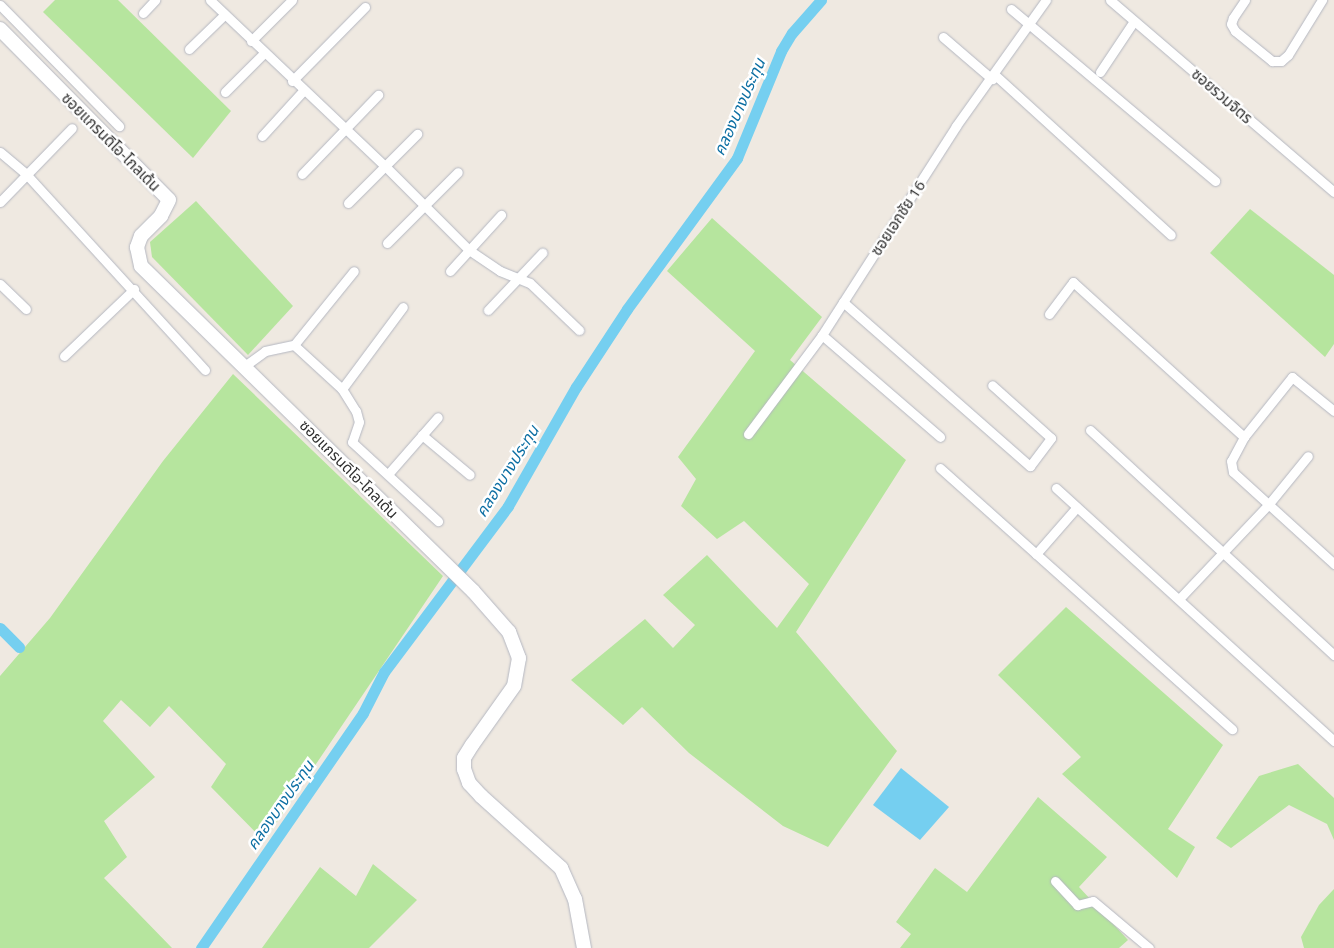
<!DOCTYPE html>
<html>
<head>
<meta charset="utf-8">
<style>
	body { margin:0 }
	#map { position:relative; width:1334px; height:948px; overflow:hidden; background:#efe9e1; font-family:"Noto Sans","Noto Sans Thai",sans-serif }
	div>[style] { position:absolute }
	.green>* { inset:0; background:#b6e59e }
	.water>* { inset:0; background:#75cff0 }
	.canal>* { height:11px; margin:-5.5px; padding:0 5.5px; transform-origin:5.5px; border-radius:5.5px; background:#75cff0 }
	.roads { filter:drop-shadow(0 0 1px #b4b7c1) drop-shadow(0 0 1px #b4b7c1) }
	.street>* { height:9px; margin:-4.5px; padding:0 4.5px; transform-origin:4.5px; border-radius:4.5px; background:#fff }
	.secondary>* { height:14px; margin:-7px; padding:0 7px; transform-origin:7px; border-radius:7px; background:#fff }
	span { translate:-50% -50%; white-space:nowrap; text-align:center; line-height:1.15; -webkit-text-stroke:5px #fff; paint-order:stroke }
	.street-label { font-size:15px; color:#2e2e2e }
	.water-label { font-size:16px; color:#0d6fa3; font-style:italic }
</style>
</head>
<body>
<div id="map">
	<div class="green">
		<i style="clip-path:polygon(55px 0,118px 0,231px 111px,193px 158px,43px 12px)"></i>
		<i style="clip-path:polygon(196px 201px,293px 306px,248px 355px,152px 257px,150px 242px)"></i>
		<i style="clip-path:polygon(1250px 209px,1334px 275px,1334px 344px,1325px 357px,1210px 253px)"></i>
		<i style="clip-path:polygon(712px 218px,822px 317px,790px 360px,906px 460px,796px 632px,897px 751px,828px 847px,783px 826px,689px 753px,642px 707px,623px 725px,571px 680px,645px 619px,673px 648px,695px 625px,663px 595px,707px 555px,777px 628px,809px 584px,744px 521px,717px 539px,681px 506px,696px 479px,678px 457px,755px 351px,667px 271px)"></i>
		<i style="clip-path:polygon(233px 374px,443px 576px,264px 841px,211px 787px,226px 764px,169px 706px,150px 727px,121px 700px,103px 721px,155px 777px,104px 821px,127px 857px,104px 878px,172px 948px,0 948px,0 676px,50px 618px,163px 461px)"></i>
		<i style="clip-path:polygon(1066px 607px,1223px 745px,1168px 829px,1195px 847px,1177px 878px,1062px 774px,1081px 757px,998px 675px)"></i>
		<i style="clip-path:polygon(1298px 764px,1334px 798px,1334px 840px,1327px 824px,1289px 805px,1231px 848px,1216px 838px,1259px 776px)"></i>
		<i style="clip-path:polygon(1038px 797px,1107px 857px,1079px 887px,1128px 940px,1119px 948px,900px 948px,911px 934px,896px 922px,935px 868px,967px 892px)"></i>
		<i style="clip-path:polygon(373px 864px,417px 900px,369px 948px,262px 948px,320px 867px,356px 896px)"></i>
		<i style="clip-path:polygon(1334px 889px,1334px 948px,1304px 948px,1301px 937px,1319px 905px)"></i>
	</div>
	<div class="water">
		<i style="clip-path:polygon(901px 768px,949px 807px,920px 840px,873px 805px)"></i>
	</div>
	<div class="canal">
		<i style="left:0;top:628px;width:27px;rotate:45deg"></i>
		<i style="left:201px;top:948px;width:285px;rotate:-55.4deg"></i>
		<i style="left:363px;top:713px;width:46px;rotate:-62.9deg"></i>
		<i style="left:384px;top:672px;width:207px;rotate:-53.2deg"></i>
		<i style="left:508px;top:506px;width:137px;rotate:-60.3deg"></i>
		<i style="left:576px;top:387px;width:93px;rotate:-56.8deg"></i>
		<i style="left:627px;top:309px;width:187px;rotate:-53.9deg"></i>
		<i style="left:737px;top:158px;width:116px;rotate:-67.6deg"></i>
		<i style="left:781px;top:51px;width:21px;rotate:-59deg"></i>
		<i style="left:792px;top:33px;width:44px;rotate:-48.7deg"></i>
	</div>
	<div class="roads">
		<div class="street">
			<i style="left:210px;top:0;width:241px;rotate:43.5deg"></i>
			<i style="left:385px;top:166px;width:119px;rotate:45deg"></i>
			<i style="left:469px;top:250px;width:37px;rotate:34deg"></i>
			<i style="left:500px;top:271px;width:32px;rotate:22deg"></i>
			<i style="left:530px;top:283px;width:68px;rotate:43.8deg"></i>
			<i style="left:1110px;top:0;width:295px;rotate:40.6deg"></i>
			<i style="left:1245px;top:0;width:22px;rotate:124deg"></i>
			<i style="left:1233px;top:18px;width:6px;rotate:108deg"></i>
			<i style="left:1231px;top:24px;width:8px;rotate:60deg"></i>
			<i style="left:1235px;top:31px;width:48px;rotate:39deg"></i>
			<i style="left:1272px;top:61px;width:9px"></i>
			<i style="left:1281px;top:61px;width:9px;rotate:-41deg"></i>
			<i style="left:1288px;top:55px;width:65px;rotate:-58.3deg"></i>
			<i style="left:0;top:5px;width:170px;rotate:45.5deg"></i>
			<i style="left:1011px;top:9px;width:267px;rotate:40.1deg"></i>
			<i style="left:143px;top:13px;width:18px;rotate:-47deg"></i>
			<i style="left:943px;top:37px;width:65px;rotate:40.6deg"></i>
			<i style="left:251px;top:41px;width:58px;rotate:-45deg"></i>
			<i style="left:189px;top:49px;width:47px;rotate:-44.1deg"></i>
			<i style="left:1100px;top:72px;width:61px;rotate:-56.3deg"></i>
			<i style="left:994px;top:74px;width:239px;rotate:42.3deg"></i>
			<i style="left:292px;top:81px;width:104px;rotate:-45.4deg"></i>
			<i style="left:225px;top:92px;width:55px;rotate:-45deg"></i>
			<i style="left:262px;top:136px;width:61px;rotate:-47.7deg"></i>
			<i style="left:0;top:152px;width:35px;rotate:40deg"></i>
			<i style="left:27px;top:175px;width:264px;rotate:47.6deg"></i>
			<i style="left:302px;top:174px;width:110px;rotate:-46.1deg"></i>
			<i style="left:0;top:202px;width:103px;rotate:-45.8deg"></i>
			<i style="left:348px;top:203px;width:98px;rotate:-45deg"></i>
			<i style="left:387px;top:243px;width:100px;rotate:-45deg"></i>
			<i style="left:450px;top:271px;width:76px;rotate:-47.7deg"></i>
			<i style="left:0;top:284px;width:36px;rotate:44deg"></i>
			<i style="left:843px;top:302px;width:249px;rotate:41.3deg"></i>
			<i style="left:1030px;top:466px;width:35px;rotate:-53deg"></i>
			<i style="left:1051px;top:438px;width:79px;rotate:-138.1deg"></i>
			<i style="left:488px;top:310px;width:79px;rotate:-46.5deg"></i>
			<i style="left:1049px;top:314px;width:40px;rotate:-53deg"></i>
			<i style="left:1073px;top:282px;width:231px;rotate:42.2deg"></i>
			<i style="left:1244px;top:437px;width:27px;rotate:118deg"></i>
			<i style="left:1231px;top:461px;width:11px;rotate:80deg"></i>
			<i style="left:1233px;top:472px;width:137px;rotate:42.3deg"></i>
			<i style="left:822px;top:335px;width:156px;rotate:40.8deg"></i>
			<i style="left:294px;top:345px;width:65px;rotate:42.5deg"></i>
			<i style="left:342px;top:389px;width:102px;rotate:-53.4deg"></i>
			<i style="left:64px;top:356px;width:97px;rotate:-43.7deg"></i>
			<i style="left:246px;top:365px;width:24px;rotate:-36deg"></i>
			<i style="left:265px;top:351px;width:30px;rotate:-12deg"></i>
			<i style="left:294px;top:345px;width:95px;rotate:-51deg"></i>
			<i style="left:342px;top:389px;width:26px;rotate:58deg"></i>
			<i style="left:356px;top:411px;width:11px;rotate:75deg"></i>
			<i style="left:359px;top:422px;width:21px;rotate:109deg"></i>
			<i style="left:352px;top:442px;width:117px;rotate:42.6deg"></i>
			<i style="left:1090px;top:430px;width:332px;rotate:42.7deg"></i>
			<i style="left:748px;top:434px;width:124px;rotate:-53.2deg"></i>
			<i style="left:822px;top:335px;width:248px;rotate:-57.3deg"></i>
			<i style="left:956px;top:126px;width:155px;rotate:-54.5deg"></i>
			<i style="left:422px;top:435px;width:62px;rotate:39.8deg"></i>
			<i style="left:1244px;top:437px;width:77px;rotate:-51.3deg"></i>
			<i style="left:1292px;top:377px;width:54px;rotate:39deg"></i>
			<i style="left:940px;top:468px;width:392px;rotate:41.8deg"></i>
			<i style="left:389px;top:473px;width:74px;rotate:-48.8deg"></i>
			<i style="left:1056px;top:488px;width:376px;rotate:42.3deg"></i>
			<i style="left:1036px;top:554px;width:62px;rotate:-48.9deg"></i>
			<i style="left:1179px;top:599px;width:129px;rotate:-46.6deg"></i>
			<i style="left:1268px;top:505px;width:63px;rotate:-50.8deg"></i>
			<i style="left:1055px;top:881px;width:33px;rotate:47deg"></i>
			<i style="left:1077px;top:905px;width:16px;rotate:-14deg"></i>
			<i style="left:1093px;top:901px;width:73px;rotate:40deg"></i>
		</div>
		<div class="secondary">
			<i style="left:0;top:29px;width:240px;rotate:45.3deg"></i>
			<i style="left:169px;top:200px;width:18px;rotate:117deg"></i>
			<i style="left:161px;top:216px;width:28px;rotate:135deg"></i>
			<i style="left:141px;top:236px;width:12px;rotate:110deg"></i>
			<i style="left:137px;top:247px;width:19px;rotate:78deg"></i>
			<i style="left:141px;top:266px;width:465px;rotate:44.4deg"></i>
			<i style="left:473px;top:591px;width:55px;rotate:48.7deg"></i>
			<i style="left:509px;top:632px;width:28px;rotate:69deg"></i>
			<i style="left:519px;top:658px;width:28px;rotate:100deg"></i>
			<i style="left:514px;top:686px;width:72px;rotate:125.4deg"></i>
			<i style="left:472px;top:745px;width:15px;rotate:122deg"></i>
			<i style="left:464px;top:758px;width:11px;rotate:90deg"></i>
			<i style="left:464px;top:769px;width:15px;rotate:70deg"></i>
			<i style="left:469px;top:783px;width:18px;rotate:47deg"></i>
			<i style="left:481px;top:796px;width:108px;rotate:42deg"></i>
			<i style="left:561px;top:868px;width:34px;rotate:66deg"></i>
			<i style="left:575px;top:899px;width:50px;rotate:79.6deg"></i>
		</div>
	</div>
	<div class="street-label">
		<span style="left:1222px;top:96px;rotate:41deg">ซอยรวมจิตร</span>
		<span style="left:111px;top:142px;rotate:45deg">ซอยแกรนดิโอ-โกลเด้น</span>
		<span style="left:898px;top:218px;rotate:-57deg">ซอยเอกชัย 16</span>
		<span style="left:349px;top:469px;rotate:45deg">ซอยแกรนดิโอ-โกลเด้น</span>
	</div>
	<div class="water-label">
		<span style="left:739px;top:107px;rotate:-66deg">คลองบางประทุน</span>
		<span style="left:507px;top:471px;rotate:-58deg">คลองบางประทุน</span>
		<span style="left:280px;top:805px;rotate:-55deg">คลองบางประทุน</span>
	</div>
</div>
</body>
</html>
